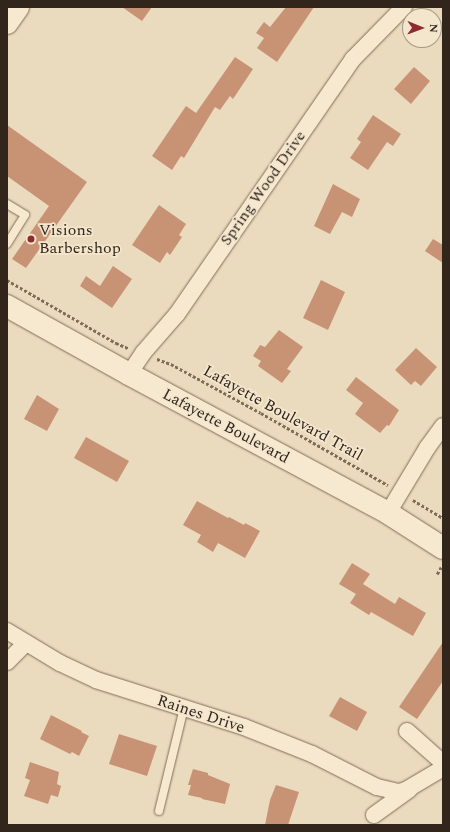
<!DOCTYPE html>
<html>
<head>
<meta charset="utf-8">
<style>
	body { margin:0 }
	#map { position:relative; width:450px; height:832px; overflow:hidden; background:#ebdbbe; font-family:Spectral,serif }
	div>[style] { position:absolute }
	.building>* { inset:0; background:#c89275 }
	.path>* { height:2.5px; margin-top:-1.25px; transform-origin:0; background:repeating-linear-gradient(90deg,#826c57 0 3px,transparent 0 5px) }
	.roads { filter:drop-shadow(0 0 1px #826c57) drop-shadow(0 0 1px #826c57) }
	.lane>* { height:8px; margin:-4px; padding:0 4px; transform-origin:4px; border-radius:4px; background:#f7e9d0 }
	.street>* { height:16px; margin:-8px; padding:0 8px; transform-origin:8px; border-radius:8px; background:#f7e9d0 }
	.secondary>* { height:22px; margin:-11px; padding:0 11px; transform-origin:11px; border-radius:11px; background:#f7e9d0 }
	.dots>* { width:11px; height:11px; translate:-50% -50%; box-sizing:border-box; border:2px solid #f3e6cd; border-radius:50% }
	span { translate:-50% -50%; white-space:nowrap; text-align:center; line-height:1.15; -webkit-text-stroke:3.5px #f3e6cd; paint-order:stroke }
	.street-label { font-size:16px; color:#32251c }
	.poi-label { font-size:16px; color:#32251c }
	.left { translate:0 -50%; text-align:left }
	.frame { position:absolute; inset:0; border:8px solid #32251c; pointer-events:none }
	.north { position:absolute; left:402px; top:8px; width:40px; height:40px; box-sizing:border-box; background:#f3e6cd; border:1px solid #a69986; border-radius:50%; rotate:91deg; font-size:11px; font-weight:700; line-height:16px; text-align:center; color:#32251c }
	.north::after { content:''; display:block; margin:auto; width:14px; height:18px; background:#8f2a31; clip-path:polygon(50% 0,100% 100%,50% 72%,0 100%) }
</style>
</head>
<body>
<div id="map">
	<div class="building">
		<i style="clip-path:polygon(122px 7px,152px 7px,142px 21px)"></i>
		<i style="clip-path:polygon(286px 7px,314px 7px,277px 62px,257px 48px,264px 38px,256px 33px,264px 22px,270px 27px)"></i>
		<i style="clip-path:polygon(235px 57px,253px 69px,233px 99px,230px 96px,220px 110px,215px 107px,184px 158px,181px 156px,172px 170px,152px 156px,186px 106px,196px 113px)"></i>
		<i style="clip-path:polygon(414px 67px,430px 81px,411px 104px,394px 89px)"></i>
		<i style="clip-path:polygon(373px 115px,401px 134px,393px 146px,387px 142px,368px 170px,350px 158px,361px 142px,357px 139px)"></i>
		<i style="clip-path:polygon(7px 125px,87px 182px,26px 268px,12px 259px,49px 206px,7px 176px)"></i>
		<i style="clip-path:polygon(333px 184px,360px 199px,352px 217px,342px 212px,330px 234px,314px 226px)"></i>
		<i style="clip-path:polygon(159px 205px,186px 224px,179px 235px,182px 237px,170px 255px,167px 252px,160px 263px,132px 245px)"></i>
		<i style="clip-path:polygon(433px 239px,443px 245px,443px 263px,425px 251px)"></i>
		<i style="clip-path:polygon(113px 266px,132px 279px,112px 308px,80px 286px,86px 276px,100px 286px)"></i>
		<i style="clip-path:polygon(321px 280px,345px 292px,328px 330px,303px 318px)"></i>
		<i style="clip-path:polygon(279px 330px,303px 347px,287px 369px,291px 371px,282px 383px,258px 366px,261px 361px,253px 356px,260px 345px,265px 347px)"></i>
		<i style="clip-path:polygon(416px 348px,437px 367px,421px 386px,415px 381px,411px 385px,395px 370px)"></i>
		<i style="clip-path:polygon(356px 377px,399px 410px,389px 426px,387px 425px,380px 433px,355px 414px,363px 403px,346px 390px)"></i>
		<i style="clip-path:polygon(37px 395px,59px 409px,47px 431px,24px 419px)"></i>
		<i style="clip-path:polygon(86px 437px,129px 461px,117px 482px,74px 458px)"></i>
		<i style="clip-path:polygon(197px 501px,228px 518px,229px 517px,244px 525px,245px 523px,260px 531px,245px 558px,218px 543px,213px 552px,197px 542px,201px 535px,183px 525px)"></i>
		<i style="clip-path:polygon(352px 563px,370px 574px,363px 584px,395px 604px,399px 597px,426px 613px,413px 636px,371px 612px,369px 615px,350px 603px,356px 594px,339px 584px)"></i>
		<i style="clip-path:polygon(443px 642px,443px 681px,417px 719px,399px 707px)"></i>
		<i style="clip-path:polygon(340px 697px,367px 712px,357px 731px,329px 716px)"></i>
		<i style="clip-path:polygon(51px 715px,82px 731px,81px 732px,89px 736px,79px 756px,72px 752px,70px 754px,40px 739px)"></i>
		<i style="clip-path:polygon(119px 734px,157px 746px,147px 776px,109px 764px)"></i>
		<i style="clip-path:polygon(30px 762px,59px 772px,57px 784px,61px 786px,58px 797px,51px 795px,48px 804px,24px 796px,30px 780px,25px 778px)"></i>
		<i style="clip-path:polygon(193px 769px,208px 773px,208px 775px,230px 784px,225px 804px,202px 799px,202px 798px,188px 795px,191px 785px,188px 785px)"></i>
		<i style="clip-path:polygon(276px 785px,299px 792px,288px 825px,265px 825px,270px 800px)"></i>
	</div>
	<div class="path">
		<i style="left:7px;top:280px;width:126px;rotate:30deg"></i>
		<i style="left:116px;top:343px;width:13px;rotate:23deg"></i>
		<i style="left:157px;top:359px;width:15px;rotate:20deg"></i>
		<i style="left:171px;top:364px;width:102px;rotate:28.6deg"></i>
		<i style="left:261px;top:413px;width:146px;rotate:29.6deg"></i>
		<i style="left:413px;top:500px;width:35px;rotate:31deg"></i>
		<i style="left:437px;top:574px;width:8px;rotate:-60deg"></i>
	</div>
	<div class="roads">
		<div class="lane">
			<i style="left:7px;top:204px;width:21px;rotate:31deg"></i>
			<i style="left:25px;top:215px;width:34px;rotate:122deg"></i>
			<i style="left:159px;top:811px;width:106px;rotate:-76.4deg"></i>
		</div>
		<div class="street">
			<i style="left:129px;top:374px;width:25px;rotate:-56deg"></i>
			<i style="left:143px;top:353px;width:52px;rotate:-48.9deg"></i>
			<i style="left:177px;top:314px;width:310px;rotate:-55.4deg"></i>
			<i style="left:353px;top:59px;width:73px;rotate:-45.6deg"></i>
			<i style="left:388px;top:513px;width:76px;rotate:-59deg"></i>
			<i style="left:427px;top:448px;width:27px;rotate:-54deg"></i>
			<i style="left:7px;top:631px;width:62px;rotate:31.1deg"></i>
			<i style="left:60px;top:663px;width:40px;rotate:25deg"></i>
			<i style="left:96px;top:680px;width:155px;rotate:17.6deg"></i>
			<i style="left:244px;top:727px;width:73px;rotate:21.7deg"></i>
			<i style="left:312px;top:754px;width:73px;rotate:26.9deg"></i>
			<i style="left:377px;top:787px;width:23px;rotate:13deg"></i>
			<i style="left:399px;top:792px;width:7px;rotate:-16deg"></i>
			<i style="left:406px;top:790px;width:43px;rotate:-30.7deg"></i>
			<i style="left:7px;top:662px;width:27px;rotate:-45deg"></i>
			<i style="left:407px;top:731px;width:48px;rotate:41.6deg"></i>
			<i style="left:374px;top:815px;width:44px;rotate:-35.8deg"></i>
		</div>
		<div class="secondary">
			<i style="left:7px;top:23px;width:19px;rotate:-55deg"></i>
			<i style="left:7px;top:306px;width:140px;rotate:29.1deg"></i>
			<i style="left:129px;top:374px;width:294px;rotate:28.2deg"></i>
			<i style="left:388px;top:513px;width:65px;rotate:32.5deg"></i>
		</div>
	</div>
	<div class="dots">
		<i style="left:31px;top:239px;background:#8f2a31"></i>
	</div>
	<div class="street-label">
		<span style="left:263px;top:188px;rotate:-55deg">Spring Wood Drive</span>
		<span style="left:283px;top:413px;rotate:29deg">Lafayette Boulevard Trail</span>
		<span style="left:226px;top:426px;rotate:28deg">Lafayette Boulevard</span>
		<span style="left:201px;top:714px;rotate:18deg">Raines Drive</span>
	</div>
	<div class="poi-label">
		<span class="left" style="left:39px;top:239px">Visions<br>Barbershop</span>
	</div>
	<div class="frame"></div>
	<div class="north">N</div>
</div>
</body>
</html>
